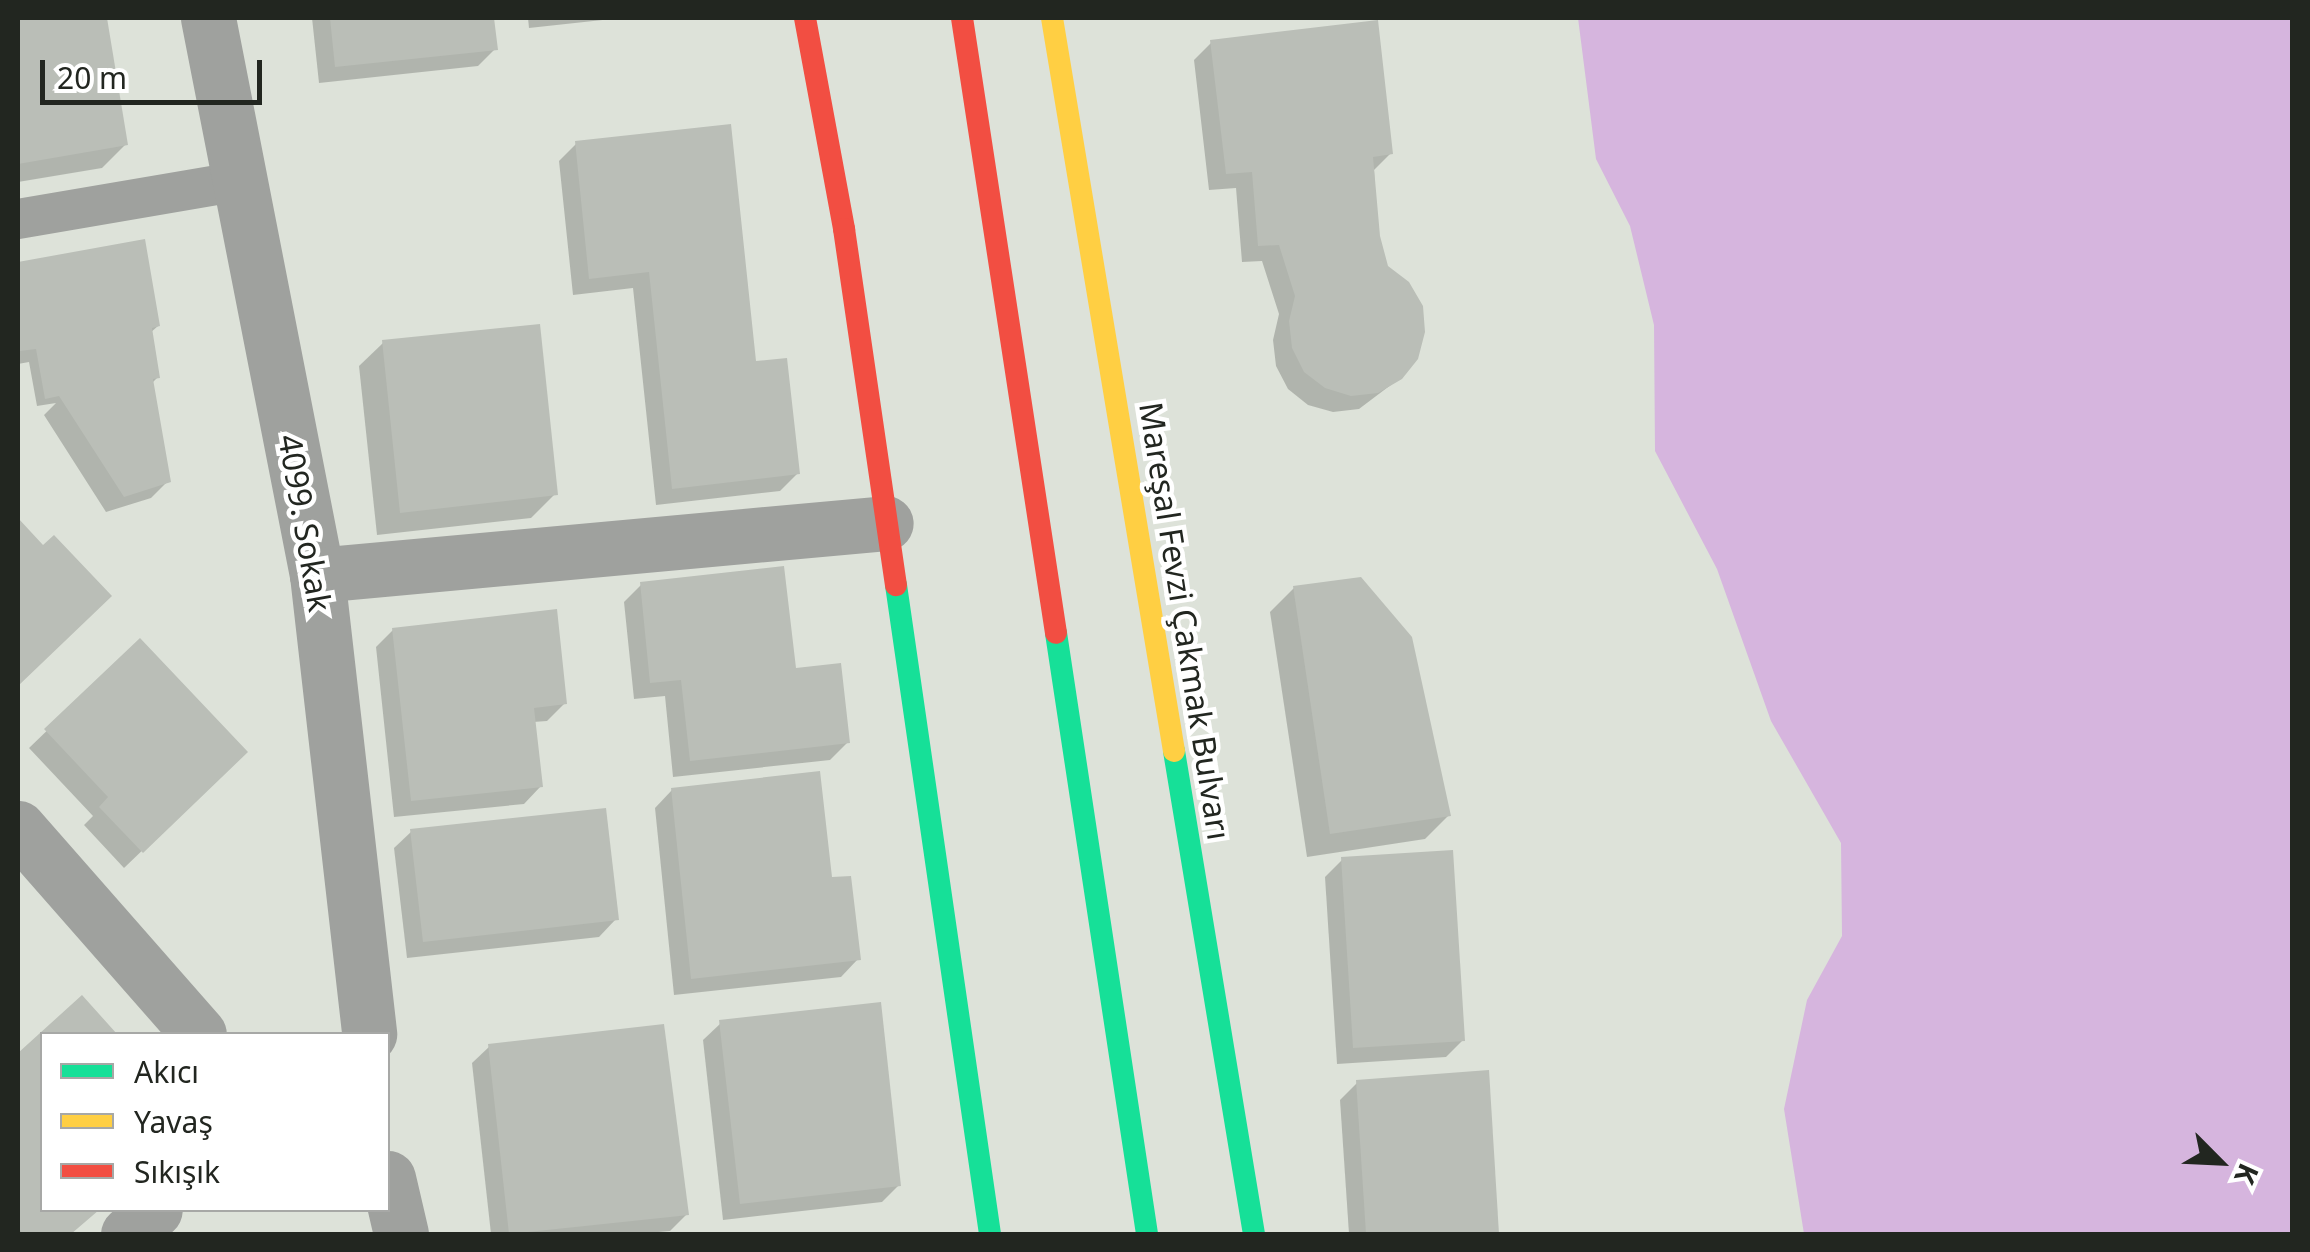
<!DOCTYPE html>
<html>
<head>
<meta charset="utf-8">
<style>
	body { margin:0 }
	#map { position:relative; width:2310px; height:1252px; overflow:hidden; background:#dde2d9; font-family:"Noto Sans",sans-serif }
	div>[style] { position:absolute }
	.water>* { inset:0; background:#d6b5de }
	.shadow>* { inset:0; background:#0003 }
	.building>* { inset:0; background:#babeb7 }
	.lane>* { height:40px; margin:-20px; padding:0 20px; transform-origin:20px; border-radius:20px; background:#9fa19e }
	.street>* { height:55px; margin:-27.5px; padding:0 27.5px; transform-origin:27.5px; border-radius:27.5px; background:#9fa19e }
	.fast>* { height:22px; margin:-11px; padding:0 11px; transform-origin:11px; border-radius:11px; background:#16e098 }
	.slow>* { height:22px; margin:-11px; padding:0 11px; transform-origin:11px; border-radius:11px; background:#ffcf43 }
	.jam>* { height:22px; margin:-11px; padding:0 11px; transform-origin:11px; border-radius:11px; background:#f24e42 }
	span { translate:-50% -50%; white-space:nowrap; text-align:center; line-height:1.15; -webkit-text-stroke:9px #fff; paint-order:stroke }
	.street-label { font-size:32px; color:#222620 }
	.frame { position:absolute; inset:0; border:20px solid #222620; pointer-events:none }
	.legend { position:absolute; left:40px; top:1032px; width:350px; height:180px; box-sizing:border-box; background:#fff; border:2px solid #a7a8a6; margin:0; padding:12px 18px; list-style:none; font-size:30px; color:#222620 }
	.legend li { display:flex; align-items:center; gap:20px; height:50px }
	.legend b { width:50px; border:2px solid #a7a8a6 }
	.north { position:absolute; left:2170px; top:1112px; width:100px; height:100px; -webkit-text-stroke:8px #fff; paint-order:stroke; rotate:114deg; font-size:28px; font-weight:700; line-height:40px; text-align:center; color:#222620 }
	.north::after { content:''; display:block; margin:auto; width:35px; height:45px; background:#222620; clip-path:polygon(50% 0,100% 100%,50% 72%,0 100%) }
	.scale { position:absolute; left:40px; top:60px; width:222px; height:45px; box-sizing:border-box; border:5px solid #222620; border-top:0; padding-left:12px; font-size:30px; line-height:35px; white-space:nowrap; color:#222620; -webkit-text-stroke:8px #fff; paint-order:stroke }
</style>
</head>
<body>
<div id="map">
	<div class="water">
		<i style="clip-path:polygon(1578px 18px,2292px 18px,2292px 1234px,1804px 1234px,1784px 1109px,1807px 1000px,1842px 936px,1841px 843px,1771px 721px,1717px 569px,1655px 451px,1654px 325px,1630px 226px,1596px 159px)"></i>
	</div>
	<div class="shadow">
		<i style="clip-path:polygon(18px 18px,104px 18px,126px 144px,102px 168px,18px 182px)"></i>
		<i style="clip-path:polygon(312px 18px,492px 18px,495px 49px,478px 66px,319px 83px)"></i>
		<i style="clip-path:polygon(528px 18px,621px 18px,529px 28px)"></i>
		<i style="clip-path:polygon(1211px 43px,1391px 153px,1374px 170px,1377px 236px,1400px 378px,1359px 409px,1333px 412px,1308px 405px,1288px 389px,1276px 366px,1273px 340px,1279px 314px,1262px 261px,1242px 262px,1236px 188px,1209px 190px,1194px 60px)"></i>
		<i style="clip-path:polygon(576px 144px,754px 364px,797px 474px,780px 491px,656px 505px,633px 288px,573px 295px,559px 161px)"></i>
		<i style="clip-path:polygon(143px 242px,158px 326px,150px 333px,158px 377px,151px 384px,168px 481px,151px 498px,106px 512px,44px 415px,56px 403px,37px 406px,29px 362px,18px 364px,18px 264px)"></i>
		<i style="clip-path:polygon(383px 343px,555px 494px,531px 518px,377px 535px,359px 366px)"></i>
		<i style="clip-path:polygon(18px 522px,43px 549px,108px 596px,18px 683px)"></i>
		<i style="clip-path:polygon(641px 585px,794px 670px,847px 743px,830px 760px,673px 777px,665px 696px,634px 699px,624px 602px)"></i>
		<i style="clip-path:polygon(1294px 588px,1448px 816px,1425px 839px,1307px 857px,1270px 612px)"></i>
		<i style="clip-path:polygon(393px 630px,564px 704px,547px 721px,533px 722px,541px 786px,524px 804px,394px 817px,376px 647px)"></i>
		<i style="clip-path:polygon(140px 641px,245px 752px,124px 868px,84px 825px,93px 816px,29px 748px)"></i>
		<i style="clip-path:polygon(672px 790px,829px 880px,858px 959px,841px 977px,674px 995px,655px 808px)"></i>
		<i style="clip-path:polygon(412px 831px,616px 919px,599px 937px,407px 958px,394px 848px)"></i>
		<i style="clip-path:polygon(1342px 860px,1463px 1040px,1446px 1057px,1337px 1064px,1325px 877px)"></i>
		<i style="clip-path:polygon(82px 999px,114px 1034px,42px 1034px,42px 1210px,97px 1210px,69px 1234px,18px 1234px,18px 1057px)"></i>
		<i style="clip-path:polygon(721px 1023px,899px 1185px,882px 1202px,723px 1220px,703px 1040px)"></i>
		<i style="clip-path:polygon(490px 1046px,687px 1214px,670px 1231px,636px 1234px,491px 1234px,472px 1063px)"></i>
		<i style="clip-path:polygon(1486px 1073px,1497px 1234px,1349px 1234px,1340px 1100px,1357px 1083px)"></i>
	</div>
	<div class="building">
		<i style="clip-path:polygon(18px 18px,107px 18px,128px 145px,18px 164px)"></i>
		<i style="clip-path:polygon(330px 18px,494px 18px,498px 50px,335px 67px)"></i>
		<i style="clip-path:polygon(1378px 20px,1393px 154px,1373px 157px,1380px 236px,1388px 266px,1409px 282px,1423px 306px,1425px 332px,1418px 359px,1402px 379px,1378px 393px,1351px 396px,1325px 388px,1304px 372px,1292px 348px,1289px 321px,1295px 296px,1279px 245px,1258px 246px,1252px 172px,1226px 174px,1210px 40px)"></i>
		<i style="clip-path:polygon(731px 124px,756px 361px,787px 358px,800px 474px,672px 489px,649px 272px,589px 279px,575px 141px)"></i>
		<i style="clip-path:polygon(145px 239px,160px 326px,152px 328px,160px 378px,153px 379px,171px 482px,124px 497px,59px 396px,45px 399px,36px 349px,20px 351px,18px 262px)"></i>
		<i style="clip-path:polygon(540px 324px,558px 495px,400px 513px,382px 340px)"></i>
		<i style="clip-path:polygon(18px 518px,43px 545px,54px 535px,112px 596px,18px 686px)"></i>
		<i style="clip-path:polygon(784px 566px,796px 668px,841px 663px,850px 743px,690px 761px,681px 680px,650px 683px,640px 582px)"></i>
		<i style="clip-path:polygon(1361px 577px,1412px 637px,1451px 816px,1330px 834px,1293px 586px)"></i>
		<i style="clip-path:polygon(557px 609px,567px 704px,534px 708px,543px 787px,411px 801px,392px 628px)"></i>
		<i style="clip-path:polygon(140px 638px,248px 752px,143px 853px,99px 807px,108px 797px,44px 729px)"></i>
		<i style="clip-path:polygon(820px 771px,832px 877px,851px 876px,861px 960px,691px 979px,671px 788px)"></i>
		<i style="clip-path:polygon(606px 808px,619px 920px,423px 942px,410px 829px)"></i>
		<i style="clip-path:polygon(1453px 850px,1465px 1041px,1353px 1048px,1341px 857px)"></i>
		<i style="clip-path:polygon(82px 995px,117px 1034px,42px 1034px,42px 1210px,99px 1210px,71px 1234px,23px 1234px,18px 1228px,18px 1053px)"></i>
		<i style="clip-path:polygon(881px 1002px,901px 1186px,740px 1204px,719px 1020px)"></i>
		<i style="clip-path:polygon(664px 1024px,689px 1215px,509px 1234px,488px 1044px)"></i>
		<i style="clip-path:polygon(1489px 1070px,1499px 1234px,1366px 1234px,1356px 1080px)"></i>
	</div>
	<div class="lane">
		<i style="left:18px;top:219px;width:225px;rotate:-9.7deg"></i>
	</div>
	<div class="street">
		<i style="left:208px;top:18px;width:568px;rotate:78.93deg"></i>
		<i style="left:317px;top:575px;width:462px;rotate:83.5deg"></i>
		<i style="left:317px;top:575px;width:571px;rotate:-5.22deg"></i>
		<i style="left:18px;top:828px;width:274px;rotate:48.7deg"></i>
		<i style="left:388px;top:1178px;width:57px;rotate:76.9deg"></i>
		<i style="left:128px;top:1234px;width:36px;rotate:-42deg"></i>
	</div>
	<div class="fast">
		<i style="left:896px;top:585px;width:656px;rotate:81.76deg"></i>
		<i style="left:1056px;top:633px;width:608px;rotate:81.39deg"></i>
		<i style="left:1174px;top:751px;width:490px;rotate:80.6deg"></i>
	</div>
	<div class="slow">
		<i style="left:1052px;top:18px;width:743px;rotate:80.55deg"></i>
	</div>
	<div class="jam">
		<i style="left:805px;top:18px;width:215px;rotate:79.5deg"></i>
		<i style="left:844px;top:229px;width:360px;rotate:81.7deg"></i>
		<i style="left:962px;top:18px;width:622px;rotate:81.31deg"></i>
	</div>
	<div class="street-label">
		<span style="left:305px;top:523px;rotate:80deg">4099. Sokak</span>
		<span style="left:1185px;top:621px;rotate:81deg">Mareşal Fevzi Çakmak Bulvarı</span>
	</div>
	<div class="frame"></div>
	<ul class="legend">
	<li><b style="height:12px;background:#16e098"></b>Akıcı</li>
	<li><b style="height:12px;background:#ffcf43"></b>Yavaş</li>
	<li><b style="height:12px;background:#f24e42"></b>Sıkışık</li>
	</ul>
	<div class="north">K</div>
	<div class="scale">20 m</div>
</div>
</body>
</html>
